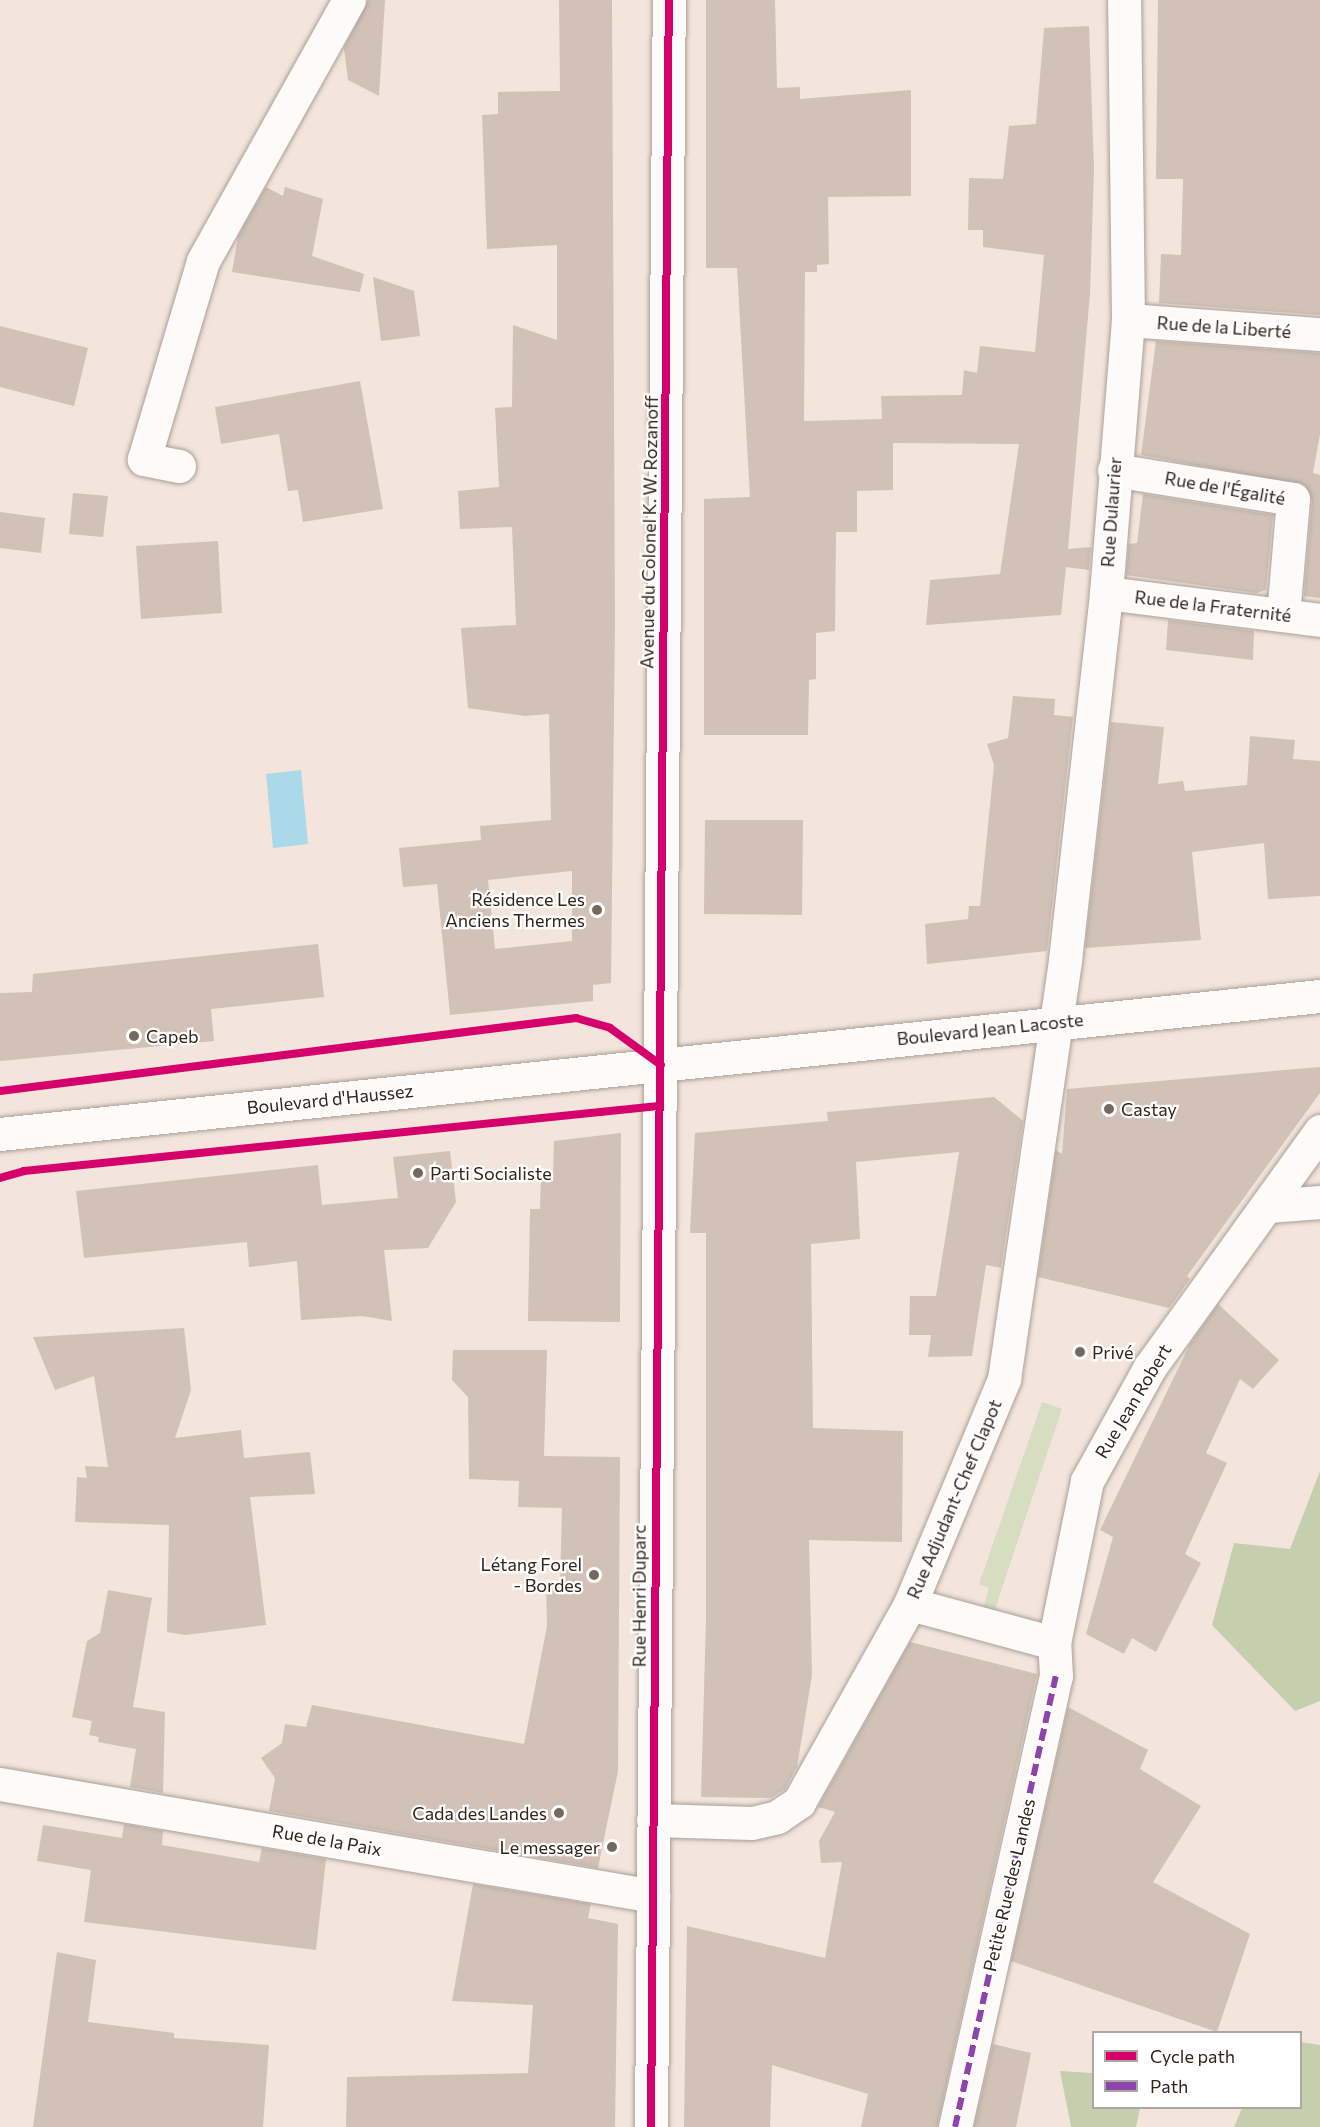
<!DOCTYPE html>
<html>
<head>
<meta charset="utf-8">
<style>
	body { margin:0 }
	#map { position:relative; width:1320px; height:2127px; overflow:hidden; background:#f3e5db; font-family:Commissioner,sans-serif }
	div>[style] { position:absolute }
	.green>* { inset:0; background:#d6ddc0 }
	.forest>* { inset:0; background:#c5cfad }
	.water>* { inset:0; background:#aad9e9 }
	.building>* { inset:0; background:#d1c1b6 }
	.roads { filter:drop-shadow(0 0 2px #aa9f97) drop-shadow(0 0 2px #aa9f97) }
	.minor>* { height:33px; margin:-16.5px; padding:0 16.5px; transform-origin:16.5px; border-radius:16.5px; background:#fdfbfa }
	.major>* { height:33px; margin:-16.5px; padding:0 16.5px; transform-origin:16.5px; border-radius:16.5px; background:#fdfbfa }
	.quiet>* { height:6px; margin-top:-3px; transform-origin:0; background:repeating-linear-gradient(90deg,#8e44ad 0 12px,transparent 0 18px) }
	.cycleway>* { height:8px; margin:-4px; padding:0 4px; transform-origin:4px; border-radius:4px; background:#d6006c }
	.dots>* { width:16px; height:16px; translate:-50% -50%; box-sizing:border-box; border:3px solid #fff; border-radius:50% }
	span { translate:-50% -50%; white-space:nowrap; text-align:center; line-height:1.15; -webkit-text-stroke:4.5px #fff; paint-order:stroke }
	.street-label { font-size:18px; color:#30241c }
	.poi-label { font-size:18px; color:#30241c }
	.right { translate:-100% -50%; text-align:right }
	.left { translate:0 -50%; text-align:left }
	.legend { position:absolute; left:1092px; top:2031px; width:210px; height:78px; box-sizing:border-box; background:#fff; border:2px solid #aca7a4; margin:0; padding:8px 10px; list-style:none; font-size:18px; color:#30241c }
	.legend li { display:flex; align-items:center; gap:12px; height:30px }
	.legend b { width:30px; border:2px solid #aca7a4 }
</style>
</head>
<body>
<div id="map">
	<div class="green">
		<i style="clip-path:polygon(1042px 1402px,1062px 1409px,993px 1615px,982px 1612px,989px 1588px,979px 1584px)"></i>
	</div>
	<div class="forest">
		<i style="clip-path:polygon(1320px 1471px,1320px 1701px,1295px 1711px,1212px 1625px,1234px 1543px,1290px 1549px)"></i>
		<i style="clip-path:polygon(1301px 2042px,1320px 2045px,1320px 2127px,1234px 2127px,1242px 2108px,1300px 2108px)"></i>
		<i style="clip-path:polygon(1060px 2071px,1093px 2073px,1094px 2108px,1140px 2108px,1136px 2127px,1071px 2127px)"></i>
	</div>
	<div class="water">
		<i style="clip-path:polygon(301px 770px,308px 844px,273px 848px,266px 774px)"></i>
	</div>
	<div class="building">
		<i style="clip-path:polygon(368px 0,385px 0,379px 96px,348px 80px,344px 48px)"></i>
		<i style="clip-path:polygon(evenodd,559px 0,612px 0,615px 621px,611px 983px,593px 985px,593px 1001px,450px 1015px,437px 884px,403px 887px,399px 848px,481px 840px,480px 826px,551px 820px,549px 714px,525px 716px,468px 708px,461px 628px,516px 625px,512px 527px,460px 529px,458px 491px,499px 487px,495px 408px,512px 407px,513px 325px,557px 340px,557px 245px,487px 249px,482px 115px,498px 114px,498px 92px,560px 91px,559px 0,572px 871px,572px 941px,495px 949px,488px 880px,572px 871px)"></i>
		<i style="clip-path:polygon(706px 0,775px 0,777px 88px,800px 87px,800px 99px,911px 90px,911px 196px,828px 197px,829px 264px,817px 265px,817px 272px,805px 272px,804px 421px,882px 419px,881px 396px,962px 395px,964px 370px,977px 373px,980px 346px,1035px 352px,1044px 255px,983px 247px,983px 230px,968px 230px,969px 178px,1003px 179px,1009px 126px,1036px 124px,1044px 28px,1089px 26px,1094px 169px,1090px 293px,1068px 549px,1091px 547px,1089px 570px,1066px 567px,1061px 615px,926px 625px,930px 580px,1000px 574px,1019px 444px,893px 443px,893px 490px,857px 491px,857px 532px,836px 532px,835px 631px,816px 633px,816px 679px,809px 680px,808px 735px,704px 735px,704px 499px,750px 497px,737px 268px,706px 268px)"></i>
		<i style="clip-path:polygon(1158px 0,1320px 0,1320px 315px,1159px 303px,1161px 254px,1181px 255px,1183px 179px,1156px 179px)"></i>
		<i style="clip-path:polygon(266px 187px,283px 196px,285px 187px,323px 199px,312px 256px,364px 274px,360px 292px,232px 272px,238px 236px)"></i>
		<i style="clip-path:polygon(373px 277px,414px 291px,420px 336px,381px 341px)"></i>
		<i style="clip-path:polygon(0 326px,88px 348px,74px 406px,0 387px)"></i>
		<i style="clip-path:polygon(1156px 341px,1320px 353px,1320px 434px,1313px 473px,1320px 475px,1320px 598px,1304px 596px,1312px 501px,1305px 485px,1141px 455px)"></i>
		<i style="clip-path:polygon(360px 381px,383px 509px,303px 522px,298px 490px,288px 491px,279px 434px,221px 444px,215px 407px)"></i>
		<i style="clip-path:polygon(73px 493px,108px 496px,103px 537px,69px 534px)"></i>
		<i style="clip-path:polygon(1143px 494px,1273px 515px,1266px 590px,1256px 593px,1126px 575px,1129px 544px,1137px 543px)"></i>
		<i style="clip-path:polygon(0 512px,45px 518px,41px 553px,0 548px)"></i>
		<i style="clip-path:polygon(218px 541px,222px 613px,141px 619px,136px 546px)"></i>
		<i style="clip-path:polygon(1168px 620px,1254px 631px,1253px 660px,1166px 650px)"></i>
		<i style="clip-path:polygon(1013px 696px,1055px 699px,1054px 715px,1073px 717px,1047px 951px,927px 964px,925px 924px,968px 919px,969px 906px,980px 906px,994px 765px,987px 744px,1008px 738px)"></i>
		<i style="clip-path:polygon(1111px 722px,1164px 727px,1158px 784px,1183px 781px,1185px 791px,1247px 785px,1250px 736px,1295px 740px,1293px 759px,1320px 761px,1320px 896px,1268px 899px,1264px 843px,1192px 852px,1201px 940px,1085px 948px)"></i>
		<i style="clip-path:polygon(705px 820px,803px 820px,802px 915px,704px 914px)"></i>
		<i style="clip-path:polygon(318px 944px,324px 997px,211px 1009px,214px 1041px,0 1061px,0 993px,32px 992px,33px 974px)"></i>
		<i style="clip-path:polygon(1320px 1067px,1320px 1093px,1187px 1276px,1190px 1279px,1169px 1308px,1038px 1277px,1056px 1150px,1062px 1154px,1067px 1089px)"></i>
		<i style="clip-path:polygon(994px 1097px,1023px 1121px,1001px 1268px,986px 1265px,972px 1356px,928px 1357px,931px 1335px,909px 1335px,910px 1296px,936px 1296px,959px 1152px,856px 1162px,860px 1239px,811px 1244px,813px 1428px,903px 1431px,902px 1542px,809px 1540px,812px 1675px,797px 1767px,785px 1789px,771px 1798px,701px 1797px,706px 1618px,706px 1233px,690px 1233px,695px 1133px,828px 1121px,827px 1112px)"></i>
		<i style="clip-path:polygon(621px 1133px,620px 1322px,528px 1321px,530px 1209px,540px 1209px,541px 1174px,553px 1174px,554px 1141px)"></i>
		<i style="clip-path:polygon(450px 1151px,456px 1202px,428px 1248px,384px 1250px,392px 1321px,362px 1316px,301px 1320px,297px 1261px,249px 1267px,247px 1242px,84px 1258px,76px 1191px,318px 1165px,322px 1205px,398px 1198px,393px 1157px)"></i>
		<i style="clip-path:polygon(1218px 1304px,1279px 1360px,1253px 1389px,1240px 1379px,1206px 1453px,1227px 1463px,1185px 1554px,1201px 1563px,1156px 1652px,1132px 1638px,1124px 1654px,1086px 1634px,1113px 1537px,1100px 1530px,1190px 1344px)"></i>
		<i style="clip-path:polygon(184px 1328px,191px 1390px,175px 1438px,241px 1430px,244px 1458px,310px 1452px,315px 1494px,250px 1497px,266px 1625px,185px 1635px,167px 1632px,169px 1525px,75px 1522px,77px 1477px,87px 1478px,85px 1466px,108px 1467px,94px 1376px,55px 1390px,33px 1337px)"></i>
		<i style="clip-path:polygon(453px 1350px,547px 1350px,544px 1456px,620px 1457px,618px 1771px,598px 1868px,269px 1811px,275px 1778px,261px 1758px,282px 1743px,285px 1724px,306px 1727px,312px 1705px,524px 1744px,547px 1626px,546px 1584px,560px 1584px,562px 1508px,518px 1507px,519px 1481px,469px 1479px,468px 1397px,452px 1380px)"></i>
		<i style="clip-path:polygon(108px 1590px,152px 1598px,133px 1707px,165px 1712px,163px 1793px,130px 1787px,136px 1749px,98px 1742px,99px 1737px,89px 1735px,92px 1721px,72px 1717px,87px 1641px,100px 1633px)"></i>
		<i style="clip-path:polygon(910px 1642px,1037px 1674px,937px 2127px,861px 2127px,868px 2094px,772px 2065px,770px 2127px,684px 2127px,687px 1926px,825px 1958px,842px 1862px,821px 1863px,819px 1841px,835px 1812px,818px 1807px)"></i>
		<i style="clip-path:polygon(1068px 1707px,1148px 1750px,1140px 1769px,1201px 1806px,1153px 1882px,1250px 1934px,1217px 2032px,1011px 1961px)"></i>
		<i style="clip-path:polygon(124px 1824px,163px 1831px,162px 1845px,259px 1862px,262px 1848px,326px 1859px,316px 1950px,84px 1922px,91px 1870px,37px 1861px,43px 1825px,122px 1838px)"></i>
		<i style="clip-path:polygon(473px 1884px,591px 1904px,588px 1918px,618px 1924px,615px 2127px,346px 2127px,347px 2077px,528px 2073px,533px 2005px,452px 2001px)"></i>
		<i style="clip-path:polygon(57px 1952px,96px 1960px,88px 2022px,174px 2033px,174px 2038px,269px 2045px,263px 2127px,33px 2127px)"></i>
		<i style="clip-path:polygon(993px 2044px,1031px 2053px,1016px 2127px,974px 2127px)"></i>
	</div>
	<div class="roads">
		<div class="minor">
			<i style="left:1128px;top:320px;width:193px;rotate:4.2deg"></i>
			<i style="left:179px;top:466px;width:36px;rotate:-169deg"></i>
			<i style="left:144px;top:459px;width:207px;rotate:-73.4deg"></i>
			<i style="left:203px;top:261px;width:299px;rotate:-60.8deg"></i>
			<i style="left:1114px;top:470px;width:181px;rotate:9.2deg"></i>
			<i style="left:1293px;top:499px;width:116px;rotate:94.9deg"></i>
			<i style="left:1106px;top:593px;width:216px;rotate:7.2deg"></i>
			<i style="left:1268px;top:1206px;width:52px;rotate:-4.4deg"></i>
			<i style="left:910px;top:1604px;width:149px;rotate:15.2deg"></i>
			<i style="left:0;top:1784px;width:663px;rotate:9.73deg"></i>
			<i style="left:653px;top:1820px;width:99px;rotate:1.7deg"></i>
			<i style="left:752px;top:1823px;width:26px;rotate:-13deg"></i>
			<i style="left:777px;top:1817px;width:27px;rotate:-34deg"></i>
			<i style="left:799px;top:1802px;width:227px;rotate:-60.7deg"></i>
			<i style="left:910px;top:1604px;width:244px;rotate:-67.3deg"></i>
			<i style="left:1004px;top:1379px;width:423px;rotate:-81.7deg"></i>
			<i style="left:1065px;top:960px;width:369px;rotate:-83.6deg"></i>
			<i style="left:1106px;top:593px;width:274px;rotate:-85.4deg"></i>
			<i style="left:1128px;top:320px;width:320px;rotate:-90.7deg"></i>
			<i style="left:651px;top:2127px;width:2127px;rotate:-89.52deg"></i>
			<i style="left:955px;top:2127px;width:462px;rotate:-77.4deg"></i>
			<i style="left:1056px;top:1676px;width:33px;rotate:-93deg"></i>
			<i style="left:1054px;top:1643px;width:165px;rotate:-78.5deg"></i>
			<i style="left:1087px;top:1481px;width:130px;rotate:-61.1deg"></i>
			<i style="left:1150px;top:1367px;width:291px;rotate:-54.2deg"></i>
		</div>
		<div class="major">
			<i style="left:0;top:1134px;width:1327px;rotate:-5.97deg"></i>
		</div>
	</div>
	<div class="quiet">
		<i style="left:955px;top:2127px;width:462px;rotate:-77.4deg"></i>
	</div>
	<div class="cycleway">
		<i style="left:0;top:1091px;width:581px;rotate:-7.22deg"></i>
		<i style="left:576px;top:1018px;width:35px;rotate:16deg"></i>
		<i style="left:610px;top:1028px;width:63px;rotate:36deg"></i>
		<i style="left:0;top:1178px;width:25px;rotate:-16deg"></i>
		<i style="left:24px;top:1171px;width:638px;rotate:-5.84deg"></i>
		<i style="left:651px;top:2127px;width:2127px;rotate:-89.52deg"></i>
	</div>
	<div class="dots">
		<i style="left:597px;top:910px;background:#74685f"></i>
		<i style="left:134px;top:1036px;background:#74685f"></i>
		<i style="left:1109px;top:1109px;background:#74685f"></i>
		<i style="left:418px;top:1173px;background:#74685f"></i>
		<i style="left:1080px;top:1352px;background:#74685f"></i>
		<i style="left:594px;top:1575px;background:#74685f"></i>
		<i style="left:559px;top:1813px;background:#74685f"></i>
		<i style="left:612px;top:1847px;background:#74685f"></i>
	</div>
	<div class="street-label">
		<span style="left:1224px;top:327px;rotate:4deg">Rue de la Liberté</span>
		<span style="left:1225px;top:488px;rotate:10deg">Rue de l'Égalité</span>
		<span style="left:1111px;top:512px;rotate:-86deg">Rue Dulaurier</span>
		<span style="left:649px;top:532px;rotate:-89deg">Avenue du Colonel K. W. Rozanoff</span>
		<span style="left:1213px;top:606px;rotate:7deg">Rue de la Fraternité</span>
		<span style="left:990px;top:1029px;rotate:-6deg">Boulevard Jean Lacoste</span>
		<span style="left:330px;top:1099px;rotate:-6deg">Boulevard d'Haussez</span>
		<span style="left:1133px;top:1401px;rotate:-59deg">Rue Jean Robert</span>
		<span style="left:954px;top:1499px;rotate:-67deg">Rue Adjudant-Chef Clapot</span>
		<span style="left:639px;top:1596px;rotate:-90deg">Rue Henri Duparc</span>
		<span style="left:327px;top:1840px;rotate:10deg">Rue de la Paix</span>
		<span style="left:1009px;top:1885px;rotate:-77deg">Petite Rue des Landes</span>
	</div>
	<div class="poi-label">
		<span class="right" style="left:585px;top:910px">Résidence Les<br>Anciens Thermes</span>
		<span class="left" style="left:146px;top:1036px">Capeb</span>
		<span class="left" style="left:1121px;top:1109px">Castay</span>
		<span class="left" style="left:430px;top:1173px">Parti Socialiste</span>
		<span class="left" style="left:1092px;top:1352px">Privé</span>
		<span class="right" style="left:582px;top:1575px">Létang Forel<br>- Bordes</span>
		<span class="right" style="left:547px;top:1813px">Cada des Landes</span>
		<span class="right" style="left:600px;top:1847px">Le messager</span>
	</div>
	<ul class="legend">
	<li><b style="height:8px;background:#d6006c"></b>Cycle path</li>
	<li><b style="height:8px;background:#8e44ad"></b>Path</li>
	</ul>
</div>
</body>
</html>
